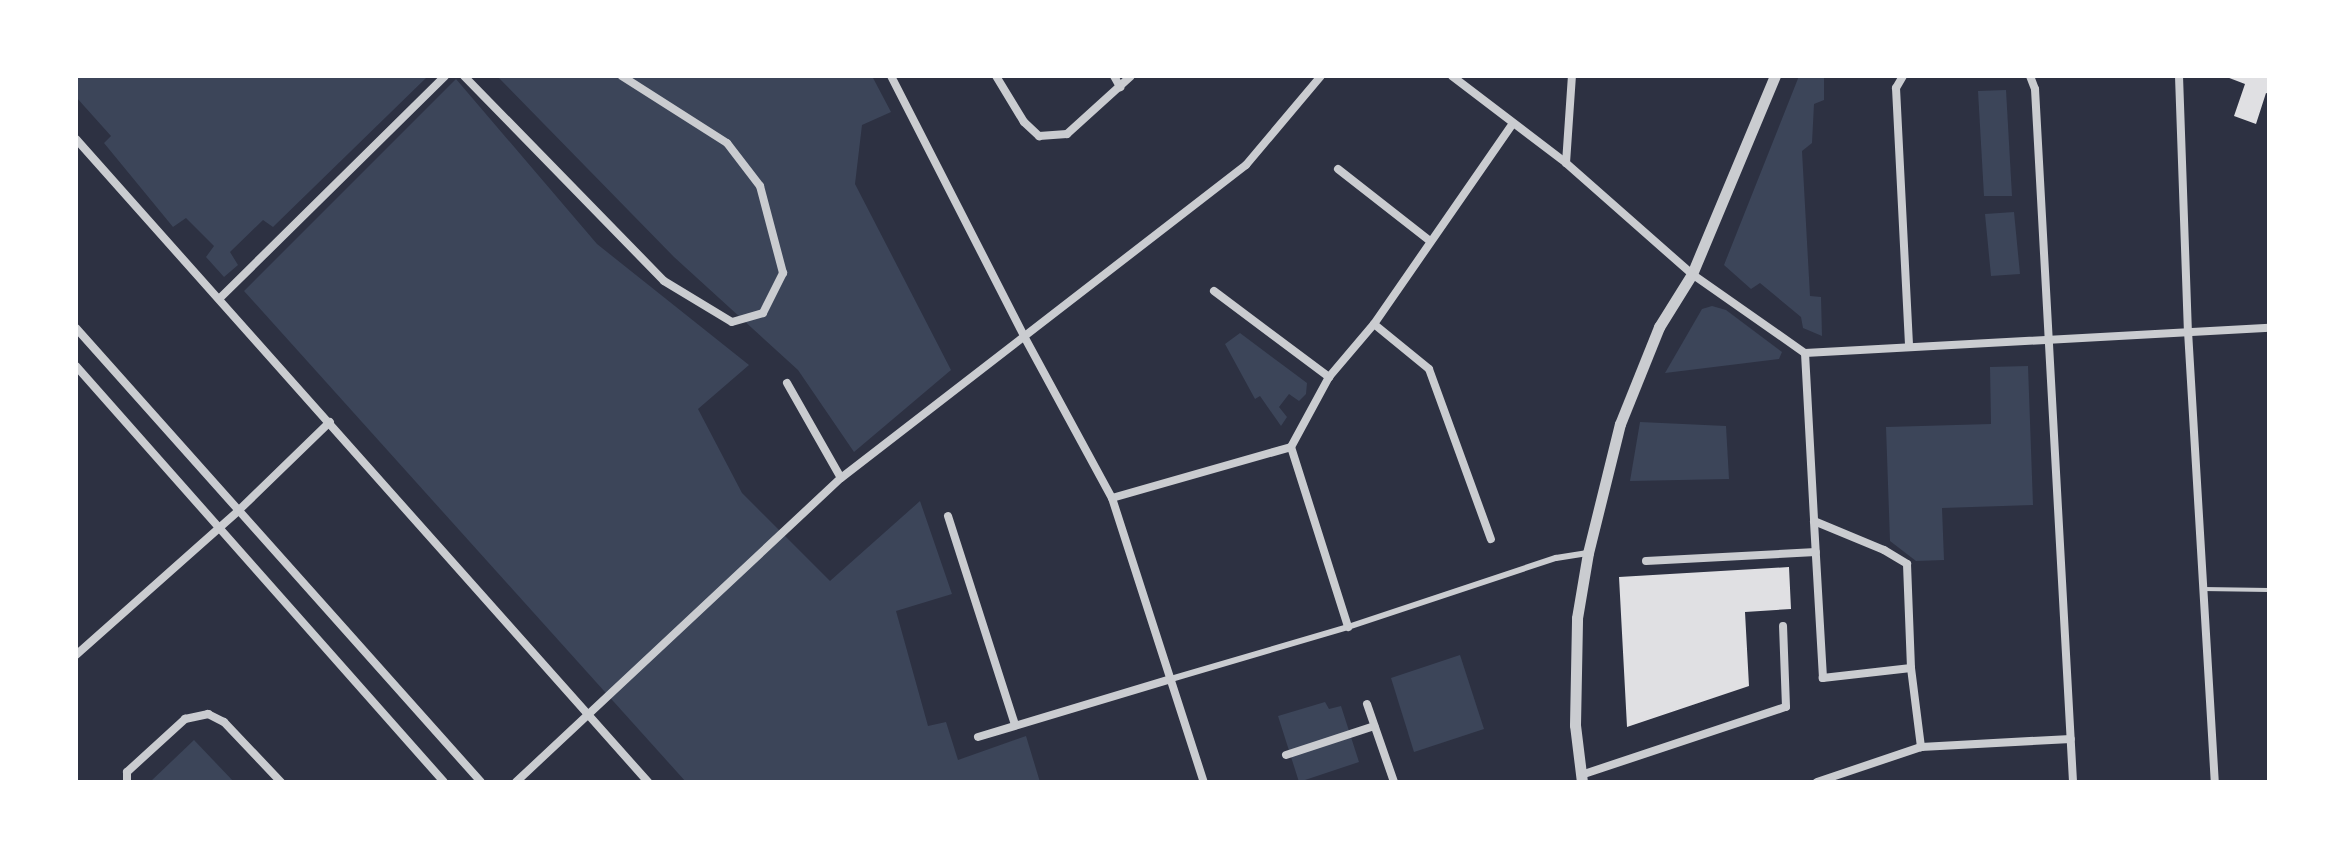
<!DOCTYPE html>
<html>
<head>
<meta charset="utf-8">
<style>
	body { margin:0 }
	#map { position:relative; width:2345px; height:858px; overflow:hidden; background:#2d3142; font-family:"PT Serif",serif }
	div>[style] { position:absolute }
	.green>* { inset:0; background:#3c4559 }
	.building>* { inset:0; background:#e0e0e3 }
	.service>* { height:4px; margin:-2px; padding:0 2px; transform-origin:2px; border-radius:2px; background:#caccd0 }
	.pedestrian>* { height:6px; margin:-3px; padding:0 3px; transform-origin:3px; border-radius:3px; background:#caccd0 }
	.minor>* { height:8px; margin:-4px; padding:0 4px; transform-origin:4px; border-radius:4px; background:#caccd0 }
	.tertiary>* { height:11px; margin:-5.5px; padding:0 5.5px; transform-origin:5.5px; border-radius:5.5px; background:#caccd0 }
	span { translate:-50% -50%; white-space:nowrap; text-align:center; line-height:1.15; -webkit-text-stroke:6px #fff; paint-order:stroke }
	.frame { position:absolute; inset:0; border:78px solid #fff; pointer-events:none }
</style>
</head>
<body>
<div id="map">
	<div class="green">
		<i style="clip-path:polygon(76px 76px,426px 76px,426px 78px,273px 227px,263px 220px,230px 252px,238px 265px,224px 277px,206px 257px,214px 246px,186px 218px,173px 227px,104px 143px,111px 136px,76px 97px)"></i>
		<i style="clip-path:polygon(497px 76px,872px 76px,891px 112px,862px 125px,855px 184px,951px 370px,854px 452px,798px 370px,674px 257px)"></i>
		<i style="clip-path:polygon(1799px 76px,1824px 76px,1824px 100px,1814px 104px,1812px 143px,1802px 151px,1810px 296px,1821px 297px,1822px 336px,1803px 328px,1801px 317px,1760px 283px,1751px 289px,1724px 265px)"></i>
		<i style="clip-path:polygon(456px 79px,597px 244px,749px 365px,698px 409px,742px 493px,830px 581px,920px 501px,952px 594px,896px 611px,928px 726px,946px 722px,958px 760px,1026px 736px,1040px 782px,686px 782px,244px 291px)"></i>
		<i style="clip-path:polygon(2006px 90px,2012px 196px,1984px 196px,1978px 91px)"></i>
		<i style="clip-path:polygon(2014px 212px,2020px 274px,1991px 276px,1985px 214px)"></i>
		<i style="clip-path:polygon(1712px 306px,1726px 310px,1782px 352px,1779px 359px,1665px 373px,1702px 309px)"></i>
		<i style="clip-path:polygon(1240px 333px,1307px 383px,1306px 394px,1299px 401px,1289px 394px,1279px 407px,1287px 417px,1281px 426px,1260px 396px,1255px 399px,1225px 344px)"></i>
		<i style="clip-path:polygon(2028px 366px,2033px 505px,1942px 508px,1944px 560px,1916px 561px,1890px 541px,1886px 427px,1991px 424px,1990px 367px)"></i>
		<i style="clip-path:polygon(1640px 422px,1726px 426px,1729px 479px,1630px 481px)"></i>
		<i style="clip-path:polygon(1460px 655px,1484px 729px,1414px 752px,1391px 678px)"></i>
		<i style="clip-path:polygon(1325px 702px,1329px 709px,1341px 706px,1359px 762px,1299px 782px,1278px 716px)"></i>
		<i style="clip-path:polygon(194px 740px,234px 782px,150px 782px)"></i>
	</div>
	<div class="building">
		<i style="clip-path:polygon(2224px 76px,2269px 76px,2269px 94px,2266px 93px,2256px 124px,2234px 116px,2245px 84px)"></i>
		<i style="clip-path:polygon(1789px 567px,1791px 609px,1745px 612px,1749px 686px,1627px 727px,1619px 577px)"></i>
	</div>
	<div class="service">
		<i style="left:2203px;top:589px;width:66px;rotate:0.9deg"></i>
	</div>
	<div class="pedestrian">
		<i style="left:1171px;top:679px;width:184px;rotate:-16.4deg"></i>
		<i style="left:1348px;top:627px;width:219px;rotate:-18.4deg"></i>
		<i style="left:1556px;top:558px;width:32px;rotate:-9deg"></i>
	</div>
	<div class="minor">
		<i style="left:464px;top:76px;width:286px;rotate:45.7deg"></i>
		<i style="left:664px;top:281px;width:79px;rotate:31.1deg"></i>
		<i style="left:732px;top:322px;width:32px;rotate:-16deg"></i>
		<i style="left:763px;top:313px;width:45px;rotate:-63.4deg"></i>
		<i style="left:783px;top:273px;width:90px;rotate:-104.8deg"></i>
		<i style="left:760px;top:186px;width:54px;rotate:-127.5deg"></i>
		<i style="left:727px;top:143px;width:125px;rotate:-147.5deg"></i>
		<i style="left:891px;top:76px;width:294px;rotate:62.9deg"></i>
		<i style="left:1025px;top:338px;width:182px;rotate:61.5deg"></i>
		<i style="left:1112px;top:498px;width:299px;rotate:72.1deg"></i>
		<i style="left:996px;top:76px;width:54px;rotate:58.7deg"></i>
		<i style="left:1024px;top:122px;width:21px;rotate:43deg"></i>
		<i style="left:1039px;top:136px;width:28px;rotate:-4deg"></i>
		<i style="left:1067px;top:134px;width:86px;rotate:-42.2deg"></i>
		<i style="left:1114px;top:76px;width:13px;rotate:61deg"></i>
		<i style="left:1452px;top:76px;width:143px;rotate:37.3deg"></i>
		<i style="left:1566px;top:163px;width:168px;rotate:41.4deg"></i>
		<i style="left:1692px;top:274px;width:138px;rotate:35deg"></i>
		<i style="left:1805px;top:353px;width:168px;rotate:86.9deg"></i>
		<i style="left:1903px;top:76px;width:14px;rotate:120deg"></i>
		<i style="left:1896px;top:88px;width:258px;rotate:87.1deg"></i>
		<i style="left:2030px;top:76px;width:14px;rotate:69deg"></i>
		<i style="left:2035px;top:89px;width:694px;rotate:86.86deg"></i>
		<i style="left:2179px;top:76px;width:255px;rotate:88deg"></i>
		<i style="left:2188px;top:331px;width:452px;rotate:86.6deg"></i>
		<i style="left:76px;top:139px;width:861px;rotate:48.34deg"></i>
		<i style="left:1566px;top:163px;width:87px;rotate:-86.1deg"></i>
		<i style="left:1338px;top:169px;width:117px;rotate:38deg"></i>
		<i style="left:1214px;top:291px;width:144px;rotate:36.8deg"></i>
		<i style="left:219px;top:299px;width:317px;rotate:-44.6deg"></i>
		<i style="left:1374px;top:324px;width:71px;rotate:39.3deg"></i>
		<i style="left:1429px;top:369px;width:181px;rotate:70deg"></i>
		<i style="left:76px;top:328px;width:608px;rotate:48.26deg"></i>
		<i style="left:1805px;top:353px;width:465px;rotate:-3.1deg"></i>
		<i style="left:76px;top:366px;width:555px;rotate:48.5deg"></i>
		<i style="left:787px;top:383px;width:109px;rotate:60.4deg"></i>
		<i style="left:1291px;top:447px;width:189px;rotate:72.4deg"></i>
		<i style="left:1112px;top:498px;width:186px;rotate:-15.9deg"></i>
		<i style="left:1291px;top:447px;width:80px;rotate:-61.5deg"></i>
		<i style="left:1329px;top:377px;width:70px;rotate:-49.7deg"></i>
		<i style="left:1374px;top:324px;width:244px;rotate:-55.3deg"></i>
		<i style="left:948px;top:516px;width:219px;rotate:72.2deg"></i>
		<i style="left:1646px;top:561px;width:170px;rotate:-3deg"></i>
		<i style="left:76px;top:655px;width:217px;rotate:-41.6deg"></i>
		<i style="left:238px;top:511px;width:128px;rotate:-44.1deg"></i>
		<i style="left:1911px;top:668px;width:89px;rotate:173.5deg"></i>
		<i style="left:1823px;top:678px;width:157px;rotate:-93.3deg"></i>
		<i style="left:1814px;top:521px;width:76px;rotate:22.5deg"></i>
		<i style="left:1884px;top:550px;width:27px;rotate:31deg"></i>
		<i style="left:1907px;top:564px;width:104px;rotate:87.8deg"></i>
		<i style="left:1911px;top:668px;width:80px;rotate:82.8deg"></i>
		<i style="left:1367px;top:704px;width:83px;rotate:70.9deg"></i>
		<i style="left:978px;top:737px;width:202px;rotate:-16.7deg"></i>
		<i style="left:1286px;top:755px;width:93px;rotate:-18.2deg"></i>
		<i style="left:1581px;top:775px;width:216px;rotate:-18.4deg"></i>
		<i style="left:1786px;top:707px;width:81px;rotate:-92.1deg"></i>
		<i style="left:127px;top:782px;width:10px;rotate:-90deg"></i>
		<i style="left:127px;top:772px;width:79px;rotate:-42.4deg"></i>
		<i style="left:185px;top:719px;width:24px;rotate:-12deg"></i>
		<i style="left:208px;top:714px;width:18px;rotate:27deg"></i>
		<i style="left:224px;top:722px;width:83px;rotate:46.5deg"></i>
		<i style="left:516px;top:782px;width:445px;rotate:-43.1deg"></i>
		<i style="left:841px;top:478px;width:512px;rotate:-37.7deg"></i>
		<i style="left:1246px;top:165px;width:116px;rotate:-49.9deg"></i>
		<i style="left:1817px;top:782px;width:110px;rotate:-18.6deg"></i>
		<i style="left:1921px;top:747px;width:150px;rotate:-3.1deg"></i>
	</div>
	<div class="tertiary">
		<i style="left:1582px;top:782px;width:57px;rotate:-97deg"></i>
		<i style="left:1575px;top:725px;width:107px;rotate:-88.9deg"></i>
		<i style="left:1577px;top:618px;width:66px;rotate:-80.4deg"></i>
		<i style="left:1588px;top:553px;width:133px;rotate:-76.1deg"></i>
		<i style="left:1620px;top:424px;width:105px;rotate:-68.1deg"></i>
		<i style="left:1659px;top:327px;width:62px;rotate:-58.1deg"></i>
		<i style="left:1692px;top:274px;width:215px;rotate:-67.3deg"></i>
	</div>
	<div class="frame"></div>
</div>
</body>
</html>
